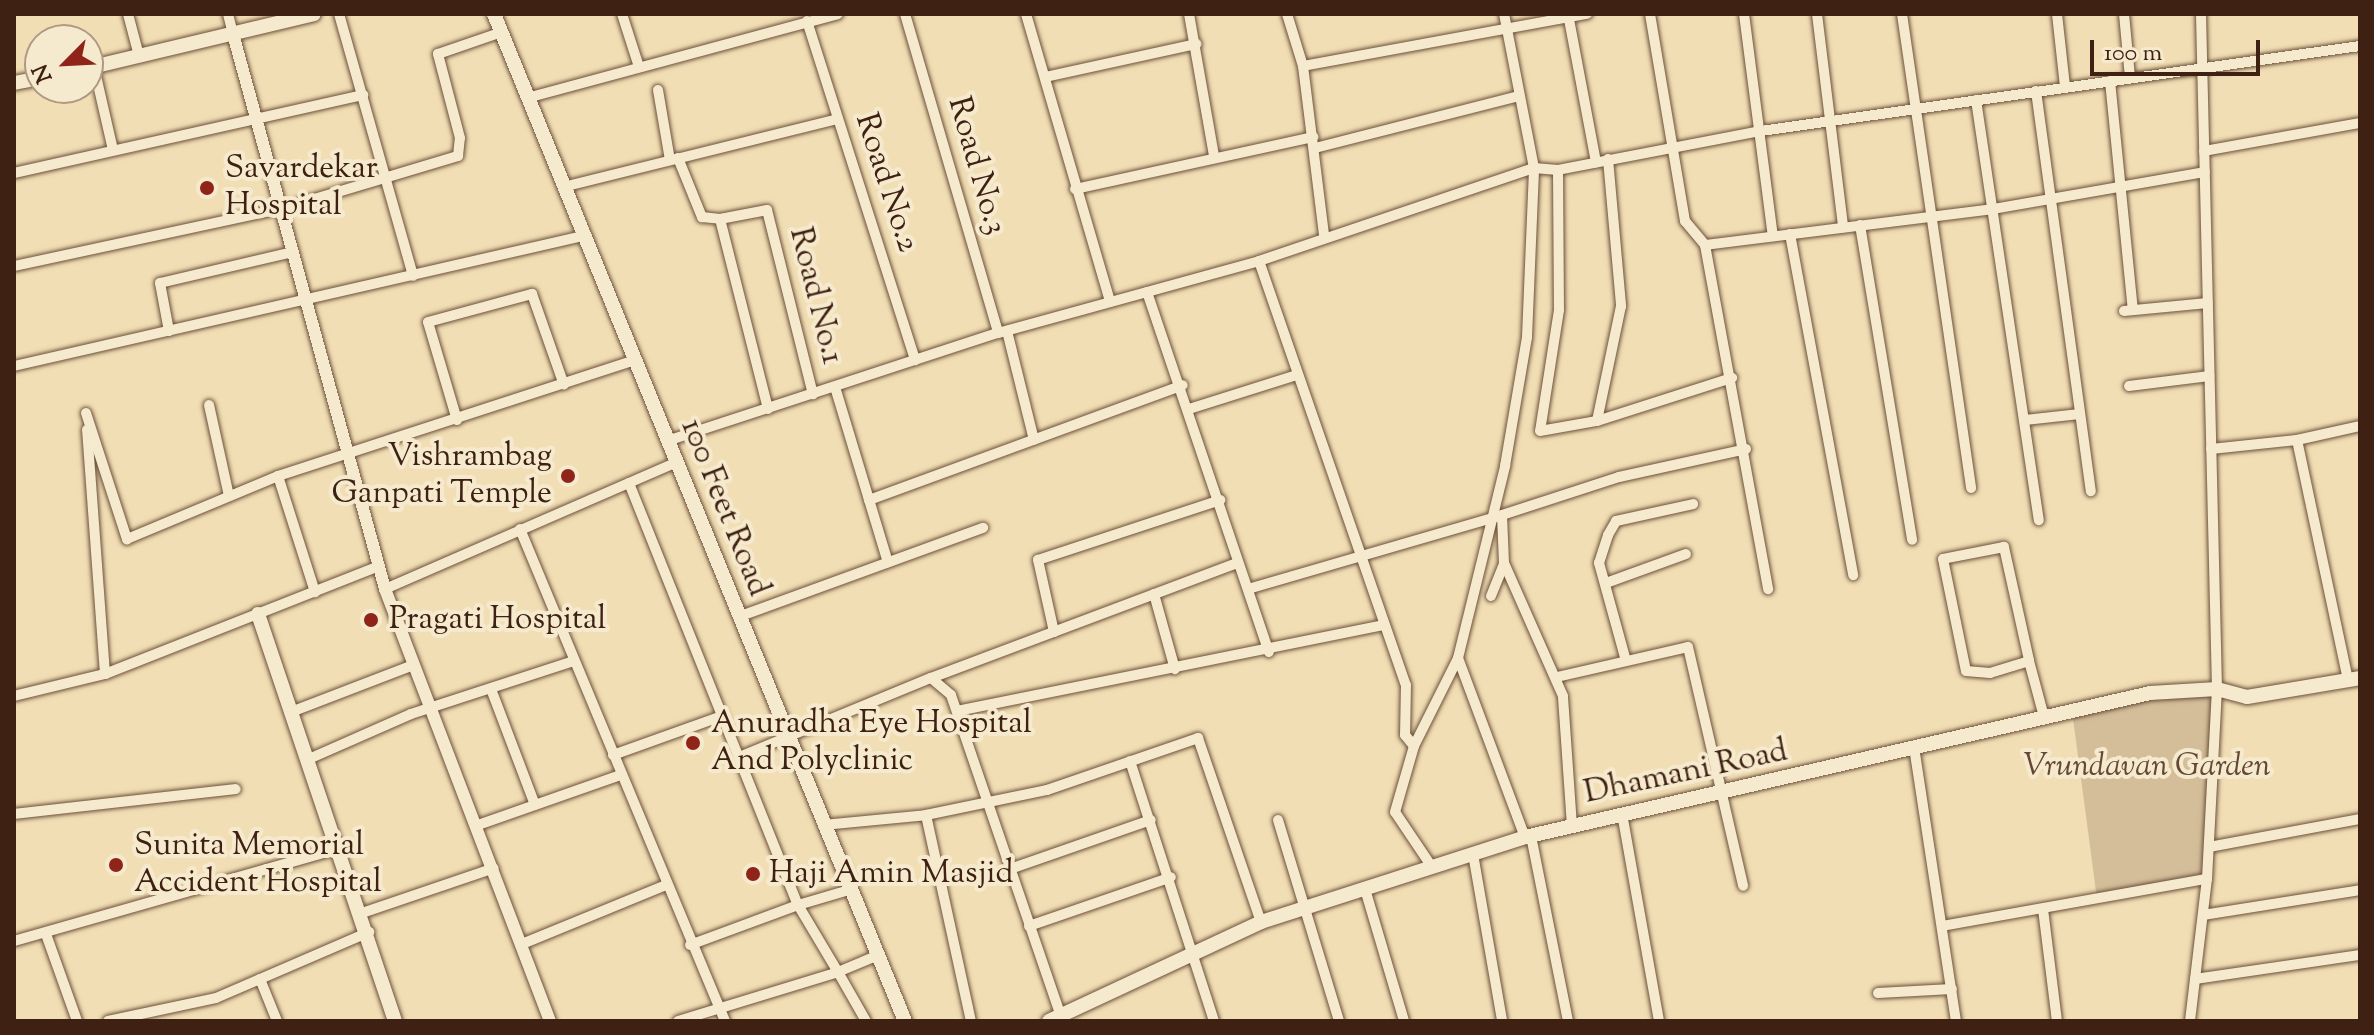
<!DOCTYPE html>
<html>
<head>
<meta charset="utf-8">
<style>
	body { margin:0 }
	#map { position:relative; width:2374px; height:1035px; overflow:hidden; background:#f1deb4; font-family:"Sorts Mill Goudy",serif }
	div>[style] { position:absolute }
	.green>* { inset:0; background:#d3be99 }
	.roads { filter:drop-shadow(0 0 2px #6c503b) drop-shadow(0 0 2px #6c503b) }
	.minor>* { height:10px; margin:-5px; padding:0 5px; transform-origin:5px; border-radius:5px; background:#f6eace }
	.tertiary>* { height:12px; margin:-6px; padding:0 6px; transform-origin:6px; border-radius:6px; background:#f6eace }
	.secondary>* { height:14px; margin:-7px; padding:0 7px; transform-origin:7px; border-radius:7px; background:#f6eace }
	.dots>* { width:22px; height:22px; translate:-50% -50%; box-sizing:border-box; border:4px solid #f6eace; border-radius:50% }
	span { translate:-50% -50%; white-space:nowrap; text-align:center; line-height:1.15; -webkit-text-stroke:8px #f6eace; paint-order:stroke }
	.street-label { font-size:32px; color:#3f2113 }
	.poi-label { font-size:32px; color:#3f2113 }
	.left { translate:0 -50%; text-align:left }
	.right { translate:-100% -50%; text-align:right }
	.park-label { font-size:32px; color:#644834; font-style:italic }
	.frame { position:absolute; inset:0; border:16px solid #3f2113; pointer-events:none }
	.north { position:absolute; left:24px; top:24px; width:80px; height:80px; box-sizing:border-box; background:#f6eace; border:2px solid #ad9a83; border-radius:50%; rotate:246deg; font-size:22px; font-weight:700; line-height:32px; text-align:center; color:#3f2113 }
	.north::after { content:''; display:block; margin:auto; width:28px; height:36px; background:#8f2418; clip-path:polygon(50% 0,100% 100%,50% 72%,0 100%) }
	.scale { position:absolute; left:2090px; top:40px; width:170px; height:36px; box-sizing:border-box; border:4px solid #3f2113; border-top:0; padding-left:10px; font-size:24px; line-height:28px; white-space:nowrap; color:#3f2113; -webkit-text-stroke:6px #f6eace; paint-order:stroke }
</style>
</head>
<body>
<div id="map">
	<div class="green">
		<i style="clip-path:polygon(2217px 689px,2207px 879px,2097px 899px,2072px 711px)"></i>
	</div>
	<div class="roads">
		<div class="minor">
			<i style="left:128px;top:14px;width:43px;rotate:75.3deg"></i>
			<i style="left:228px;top:14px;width:21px;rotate:76deg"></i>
			<i style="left:339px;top:14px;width:272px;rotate:74.2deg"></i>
			<i style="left:622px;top:14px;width:56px;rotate:72.2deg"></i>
			<i style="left:905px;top:14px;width:332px;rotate:73.7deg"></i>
			<i style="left:1026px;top:14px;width:300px;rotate:73.7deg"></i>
			<i style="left:1189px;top:14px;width:144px;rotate:80deg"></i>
			<i style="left:1287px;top:14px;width:54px;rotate:72.9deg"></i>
			<i style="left:1303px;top:66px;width:170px;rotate:82.9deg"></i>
			<i style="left:1568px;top:14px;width:151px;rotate:79.3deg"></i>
			<i style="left:1650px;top:14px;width:210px;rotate:80.4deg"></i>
			<i style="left:1685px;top:221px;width:31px;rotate:50deg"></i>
			<i style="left:1705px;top:245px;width:290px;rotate:-7.1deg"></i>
			<i style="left:1993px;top:209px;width:215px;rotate:-9.9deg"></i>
			<i style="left:1744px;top:14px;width:224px;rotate:82.6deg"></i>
			<i style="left:1817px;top:14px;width:215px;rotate:83deg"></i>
			<i style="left:1902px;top:14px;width:479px;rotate:81.7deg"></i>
			<i style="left:2057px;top:14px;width:73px;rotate:83.7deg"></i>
			<i style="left:2124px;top:14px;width:64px;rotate:84.6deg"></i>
			<i style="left:807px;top:21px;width:356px;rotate:72.3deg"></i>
			<i style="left:1303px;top:66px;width:289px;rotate:-10.4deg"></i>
			<i style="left:94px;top:67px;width:85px;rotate:77.1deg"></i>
			<i style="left:1045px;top:77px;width:155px;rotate:-12.3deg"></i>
			<i style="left:2110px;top:81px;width:230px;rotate:84.3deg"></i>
			<i style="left:658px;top:90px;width:71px;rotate:80.3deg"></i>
			<i style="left:2036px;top:91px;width:404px;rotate:82.2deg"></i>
			<i style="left:527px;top:98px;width:322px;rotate:-15.1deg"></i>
			<i style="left:1976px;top:100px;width:425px;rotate:81.5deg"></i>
			<i style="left:1315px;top:148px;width:211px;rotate:-14.3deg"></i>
			<i style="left:2204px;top:151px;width:158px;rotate:-10.2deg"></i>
			<i style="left:678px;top:158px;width:64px;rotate:67.9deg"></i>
			<i style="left:702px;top:217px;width:18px;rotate:6deg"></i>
			<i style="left:720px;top:219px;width:196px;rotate:75.8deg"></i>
			<i style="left:1608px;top:159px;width:148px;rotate:84.9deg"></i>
			<i style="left:1621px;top:306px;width:117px;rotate:101.8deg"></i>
			<i style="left:1597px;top:421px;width:142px;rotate:-17.7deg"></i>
			<i style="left:1558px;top:170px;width:140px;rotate:89.6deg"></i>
			<i style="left:1559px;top:310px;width:122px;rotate:98.9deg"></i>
			<i style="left:1540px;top:431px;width:58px;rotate:-10deg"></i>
			<i style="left:14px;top:173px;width:358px;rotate:-12.6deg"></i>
			<i style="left:563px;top:187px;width:283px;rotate:-13.9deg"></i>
			<i style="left:1075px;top:189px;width:244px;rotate:-12.3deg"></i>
			<i style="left:720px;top:219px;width:48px;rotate:-10.8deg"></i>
			<i style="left:767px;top:210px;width:190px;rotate:76deg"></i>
			<i style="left:1860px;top:225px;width:319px;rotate:80.6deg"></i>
			<i style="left:1790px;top:234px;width:347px;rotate:79.5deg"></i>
			<i style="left:1705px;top:245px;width:350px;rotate:79.6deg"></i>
			<i style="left:1259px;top:261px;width:449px;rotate:70.9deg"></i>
			<i style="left:1406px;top:685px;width:50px;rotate:91.1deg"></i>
			<i style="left:1405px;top:735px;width:14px;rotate:51deg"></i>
			<i style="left:14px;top:266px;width:273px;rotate:-12.1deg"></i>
			<i style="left:281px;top:209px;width:185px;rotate:-16.7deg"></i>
			<i style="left:458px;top:156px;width:18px;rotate:-84deg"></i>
			<i style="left:460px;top:138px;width:87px;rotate:-104.7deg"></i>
			<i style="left:438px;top:54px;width:68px;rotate:-19deg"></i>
			<i style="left:1147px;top:292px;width:380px;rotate:71.3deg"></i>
			<i style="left:2124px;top:311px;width:84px;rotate:-5.4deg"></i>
			<i style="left:169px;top:331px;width:49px;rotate:-100.6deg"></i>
			<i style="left:160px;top:283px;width:137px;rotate:-13.1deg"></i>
			<i style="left:1007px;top:331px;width:112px;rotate:76.1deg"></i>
			<i style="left:14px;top:366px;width:584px;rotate:-12.87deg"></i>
			<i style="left:2129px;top:386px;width:81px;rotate:-7.1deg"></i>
			<i style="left:835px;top:387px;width:183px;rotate:73.2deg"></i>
			<i style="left:209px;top:405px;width:93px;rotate:77.6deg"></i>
			<i style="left:1189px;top:409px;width:113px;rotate:-17.5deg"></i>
			<i style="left:86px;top:413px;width:133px;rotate:72deg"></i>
			<i style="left:127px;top:539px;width:164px;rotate:-22.6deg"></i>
			<i style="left:278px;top:476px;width:374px;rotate:-18deg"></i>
			<i style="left:457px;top:420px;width:102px;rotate:-106.5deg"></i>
			<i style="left:428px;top:322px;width:108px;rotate:-15.1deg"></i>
			<i style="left:532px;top:294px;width:96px;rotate:70.6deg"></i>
			<i style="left:2025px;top:420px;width:55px;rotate:-6.2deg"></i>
			<i style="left:2297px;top:440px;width:65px;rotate:-12.5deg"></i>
			<i style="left:667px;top:441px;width:348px;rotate:-18.1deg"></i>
			<i style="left:998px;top:333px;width:271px;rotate:-15.4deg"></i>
			<i style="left:1259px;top:261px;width:290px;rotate:-18.7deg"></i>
			<i style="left:1534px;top:168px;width:24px;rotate:5deg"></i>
			<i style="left:1558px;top:170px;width:207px;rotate:-10.9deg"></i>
			<i style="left:1761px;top:131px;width:605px;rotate:-8.08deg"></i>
			<i style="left:2211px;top:449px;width:86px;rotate:-6deg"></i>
			<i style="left:2297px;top:440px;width:245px;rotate:78deg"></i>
			<i style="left:278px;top:476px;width:122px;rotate:72.3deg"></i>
			<i style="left:629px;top:483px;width:455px;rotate:68.2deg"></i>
			<i style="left:798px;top:905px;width:115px;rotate:159.7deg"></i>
			<i style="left:869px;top:500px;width:334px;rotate:-20.1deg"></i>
			<i style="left:520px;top:529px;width:533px;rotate:67.38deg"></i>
			<i style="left:1606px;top:583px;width:85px;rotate:-19.9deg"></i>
			<i style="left:385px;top:589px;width:316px;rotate:-23.5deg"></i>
			<i style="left:1248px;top:589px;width:258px;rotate:-16.2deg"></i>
			<i style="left:1154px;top:594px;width:78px;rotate:74.4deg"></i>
			<i style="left:1491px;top:596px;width:35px;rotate:-68deg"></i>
			<i style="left:738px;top:617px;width:261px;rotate:-20deg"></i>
			<i style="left:1054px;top:632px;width:74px;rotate:-102.5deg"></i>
			<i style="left:1038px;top:560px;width:192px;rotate:-18.2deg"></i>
			<i style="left:1458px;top:658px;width:191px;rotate:69.5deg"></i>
			<i style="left:2029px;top:660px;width:116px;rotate:-102.5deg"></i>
			<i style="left:2004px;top:547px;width:62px;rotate:168.9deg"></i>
			<i style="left:1943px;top:559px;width:114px;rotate:78.4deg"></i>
			<i style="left:1966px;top:671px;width:24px;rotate:5deg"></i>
			<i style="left:1990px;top:673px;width:41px;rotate:-17.1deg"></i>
			<i style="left:2029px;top:661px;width:58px;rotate:75deg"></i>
			<i style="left:1626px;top:661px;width:102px;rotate:-105.4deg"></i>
			<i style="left:1599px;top:563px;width:29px;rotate:-72deg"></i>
			<i style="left:1608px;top:535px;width:16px;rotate:-60deg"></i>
			<i style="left:1616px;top:521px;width:79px;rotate:-12.4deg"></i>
			<i style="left:105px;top:674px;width:295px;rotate:-21.5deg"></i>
			<i style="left:1557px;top:677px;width:134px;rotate:-12.9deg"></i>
			<i style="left:1688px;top:647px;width:245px;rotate:77deg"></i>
			<i style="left:931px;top:678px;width:327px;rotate:-20.6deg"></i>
			<i style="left:491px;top:689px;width:124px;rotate:69.2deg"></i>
			<i style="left:14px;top:696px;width:94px;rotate:-13.6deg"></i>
			<i style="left:105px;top:674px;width:245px;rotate:-94.2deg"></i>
			<i style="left:957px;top:711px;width:436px;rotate:-11.4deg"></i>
			<i style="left:291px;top:712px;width:129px;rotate:-21deg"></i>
			<i style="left:1914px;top:747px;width:277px;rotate:81.3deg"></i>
			<i style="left:613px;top:755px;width:116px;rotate:-19.7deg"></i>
			<i style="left:739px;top:757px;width:208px;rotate:-22.4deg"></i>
			<i style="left:931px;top:678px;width:26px;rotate:40deg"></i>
			<i style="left:951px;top:695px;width:343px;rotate:71.1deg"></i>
			<i style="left:311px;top:758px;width:109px;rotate:-23.7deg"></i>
			<i style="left:411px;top:714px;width:171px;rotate:-18deg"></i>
			<i style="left:1130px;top:761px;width:273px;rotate:72.1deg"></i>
			<i style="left:14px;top:814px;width:223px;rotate:-6.4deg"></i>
			<i style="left:926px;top:815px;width:124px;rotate:-11.7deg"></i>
			<i style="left:1047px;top:790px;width:160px;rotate:-19deg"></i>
			<i style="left:1198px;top:738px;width:194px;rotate:71.1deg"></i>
			<i style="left:1623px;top:819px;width:205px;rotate:79.9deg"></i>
			<i style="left:1278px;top:820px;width:210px;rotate:73.1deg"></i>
			<i style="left:478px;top:825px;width:151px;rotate:-19.3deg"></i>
			<i style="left:823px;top:825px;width:103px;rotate:-5.5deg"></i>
			<i style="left:926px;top:815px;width:211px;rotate:77.7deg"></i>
			<i style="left:1572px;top:826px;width:130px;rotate:-94deg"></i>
			<i style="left:1563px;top:696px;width:145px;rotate:-113.9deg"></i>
			<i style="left:1504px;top:563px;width:48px;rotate:-92.4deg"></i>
			<i style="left:1502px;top:515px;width:123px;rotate:-18deg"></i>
			<i style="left:1619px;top:477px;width:130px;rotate:-12.4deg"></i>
			<i style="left:1531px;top:836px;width:189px;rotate:78.7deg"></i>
			<i style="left:2209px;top:847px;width:154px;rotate:-10.5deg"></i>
			<i style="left:1473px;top:854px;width:169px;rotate:80.1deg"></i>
			<i style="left:1432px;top:867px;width:66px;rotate:-123.9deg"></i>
			<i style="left:1395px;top:812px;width:69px;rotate:-73.9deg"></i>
			<i style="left:1414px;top:746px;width:98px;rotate:-63.4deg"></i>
			<i style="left:1458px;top:658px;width:198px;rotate:-76.2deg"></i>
			<i style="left:1505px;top:466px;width:131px;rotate:-80.3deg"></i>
			<i style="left:1527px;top:337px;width:169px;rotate:-87.6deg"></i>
			<i style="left:1534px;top:168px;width:157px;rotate:-101deg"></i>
			<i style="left:1010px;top:869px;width:149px;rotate:-19.2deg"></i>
			<i style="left:1365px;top:889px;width:138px;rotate:73.5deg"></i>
			<i style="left:849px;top:890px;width:53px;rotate:163.6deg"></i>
			<i style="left:798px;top:905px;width:78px;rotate:59.2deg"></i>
			<i style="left:838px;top:972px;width:41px;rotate:-22.8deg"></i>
			<i style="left:2043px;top:909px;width:113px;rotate:82.9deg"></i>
			<i style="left:362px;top:913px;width:139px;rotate:-18.8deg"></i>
			<i style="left:2203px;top:915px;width:159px;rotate:-9deg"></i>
			<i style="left:1029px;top:926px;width:150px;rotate:-19deg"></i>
			<i style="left:1942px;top:926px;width:269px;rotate:-10.1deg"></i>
			<i style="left:47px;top:937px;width:89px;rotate:70.3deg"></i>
			<i style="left:14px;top:941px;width:336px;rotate:-15.9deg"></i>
			<i style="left:522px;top:944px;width:156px;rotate:-22.3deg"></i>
			<i style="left:260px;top:979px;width:45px;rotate:68deg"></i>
			<i style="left:2195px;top:979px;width:167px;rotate:-8.3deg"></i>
			<i style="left:1878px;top:993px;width:74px;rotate:-3.1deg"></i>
			<i style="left:108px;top:1021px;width:110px;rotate:-12deg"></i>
			<i style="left:216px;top:998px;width:167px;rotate:-23.3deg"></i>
			<i style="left:678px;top:1021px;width:167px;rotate:-17deg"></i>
			<i style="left:838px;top:972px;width:56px;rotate:60.3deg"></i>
			<i style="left:2190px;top:1021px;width:143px;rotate:-83.2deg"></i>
			<i style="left:2207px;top:879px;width:190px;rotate:-87deg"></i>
			<i style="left:2217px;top:689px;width:675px;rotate:-91.36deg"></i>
		</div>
		<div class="tertiary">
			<i style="left:233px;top:34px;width:575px;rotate:74.68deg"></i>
			<i style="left:385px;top:589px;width:462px;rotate:69.1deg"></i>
		</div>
		<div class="secondary">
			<i style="left:494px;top:14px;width:1088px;rotate:67.8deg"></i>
			<i style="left:88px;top:68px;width:232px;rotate:-13.4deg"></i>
			<i style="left:14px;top:83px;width:26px;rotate:-11deg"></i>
			<i style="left:258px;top:614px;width:429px;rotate:71.4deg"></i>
			<i style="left:1049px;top:1021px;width:234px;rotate:-25deg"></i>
			<i style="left:1261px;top:922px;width:277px;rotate:-17.8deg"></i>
			<i style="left:1525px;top:837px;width:641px;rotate:-12.97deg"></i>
			<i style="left:2150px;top:693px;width:67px;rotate:-3.4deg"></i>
			<i style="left:2217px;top:689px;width:31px;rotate:15deg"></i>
			<i style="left:2247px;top:697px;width:115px;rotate:-9.5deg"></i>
		</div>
	</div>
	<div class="dots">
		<i style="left:207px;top:188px;background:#8f2418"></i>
		<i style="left:568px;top:476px;background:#8f2418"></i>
		<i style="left:371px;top:620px;background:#8f2418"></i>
		<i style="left:693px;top:743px;background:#8f2418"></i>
		<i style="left:116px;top:865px;background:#8f2418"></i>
		<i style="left:753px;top:874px;background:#8f2418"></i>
	</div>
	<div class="street-label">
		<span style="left:976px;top:166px;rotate:74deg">Road No.3</span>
		<span style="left:886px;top:183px;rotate:72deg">Road No.2</span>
		<span style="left:815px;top:296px;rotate:76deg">Road No.1</span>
		<span style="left:724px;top:508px;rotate:68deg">100 Feet Road</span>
		<span style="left:1686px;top:773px;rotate:-12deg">Dhamani Road</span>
	</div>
	<div class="poi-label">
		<span class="left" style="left:225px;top:188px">Savardekar<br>Hospital</span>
		<span class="right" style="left:552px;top:476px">Vishrambag<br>Ganpati Temple</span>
		<span class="left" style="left:389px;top:620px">Pragati Hospital</span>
		<span class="left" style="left:711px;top:743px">Anuradha Eye Hospital<br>And Polyclinic</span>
		<span class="left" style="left:134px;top:865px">Sunita Memorial<br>Accident Hospital</span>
		<span class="left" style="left:769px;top:874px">Haji Amin Masjid</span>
	</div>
	<div class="park-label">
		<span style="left:2147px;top:767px">Vrundavan Garden</span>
	</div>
	<div class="frame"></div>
	<div class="north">N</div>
	<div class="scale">100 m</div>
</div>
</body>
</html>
